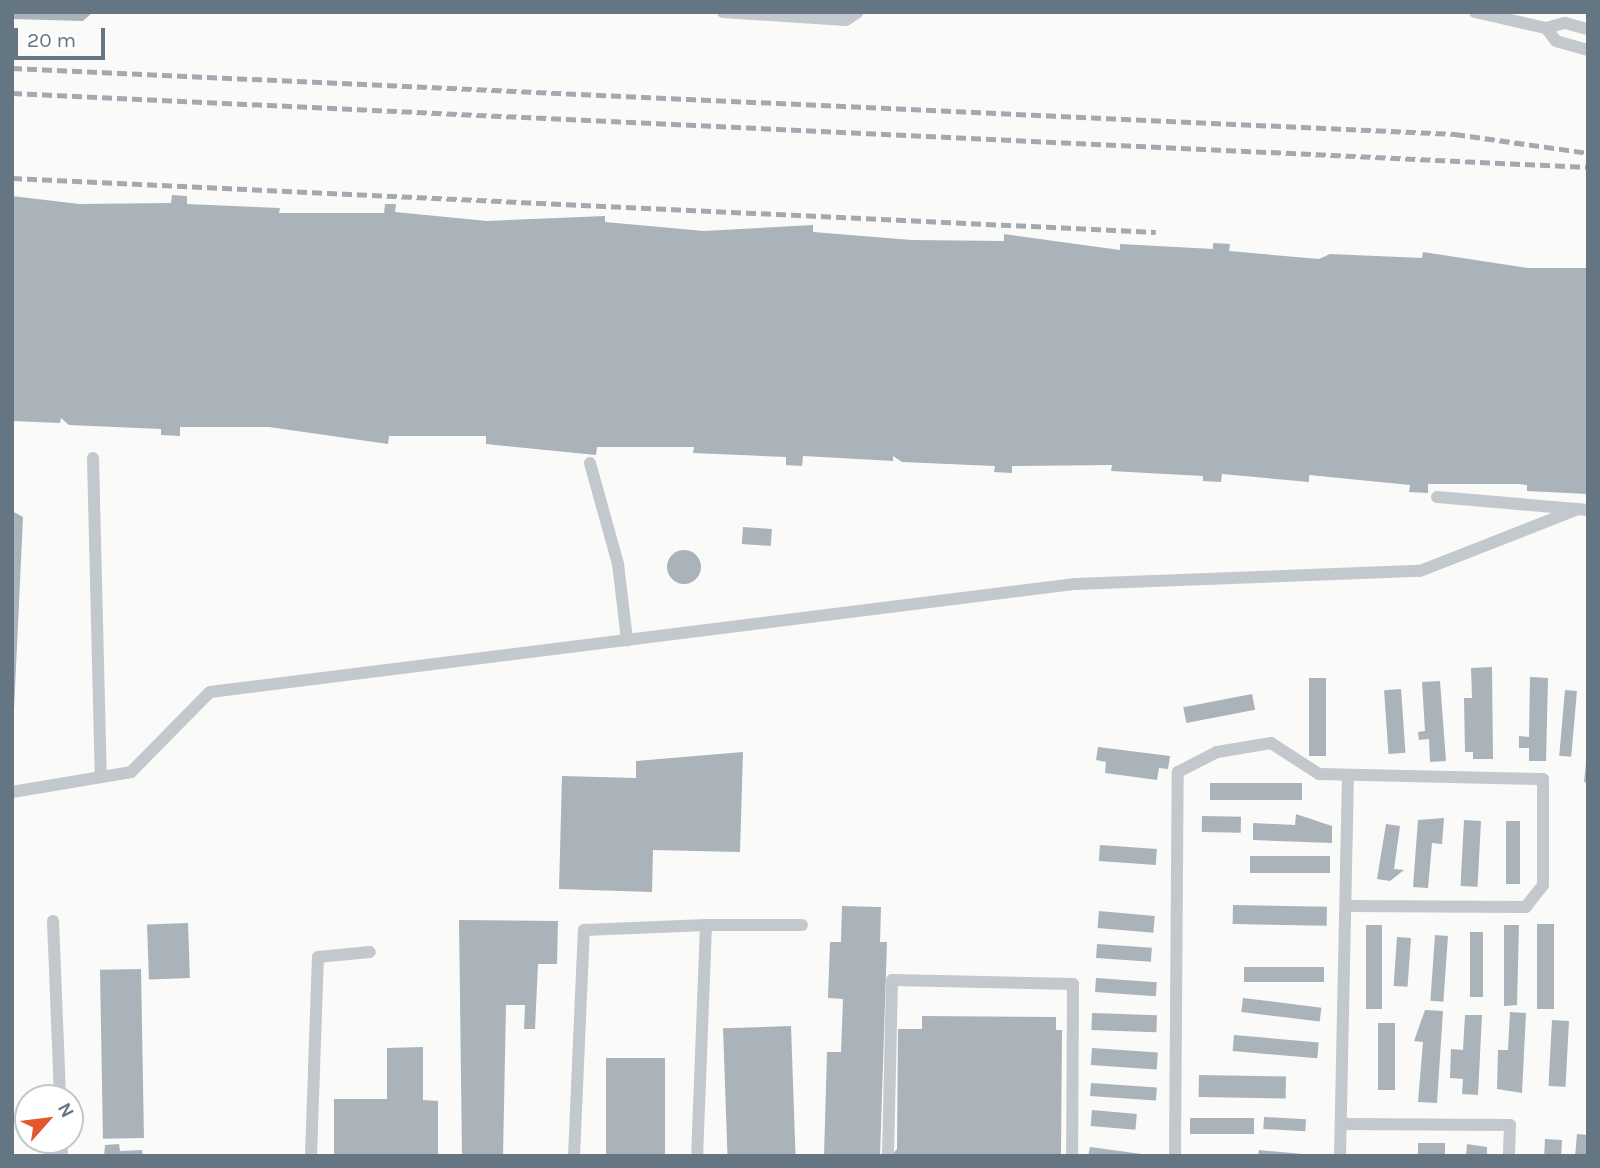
<!DOCTYPE html>
<html>
<head>
<meta charset="utf-8">
<style>
  body { margin:0 }
  #map { position:relative; width:1600px; height:1168px; overflow:hidden; background:#fafaf8; font-family:Karla,sans-serif }
  div>[style] { position:absolute }
  .building>* { inset:0; background:#aab3b9; transform-origin:0 0 }
  .round { border-radius:50% }
  .service>* { height:12px; margin:-6px; padding:0 6px; transform-origin:6px; border-radius:6px; background:#c3c8cc }
  .rail>* { height:5px; margin-top:-2.5px; transform-origin:0; background:repeating-linear-gradient(90deg,#a2aab0 0 10px,transparent 0 15px) }
  span { translate:-50% -50%; white-space:nowrap; text-align:center; line-height:1.15; -webkit-text-stroke:7px #fff; paint-order:stroke }
  .frame { position:absolute; inset:0; border:14px solid #657683; pointer-events:none }
  .north { position:absolute; left:14px; top:1084px; width:70px; height:70px; box-sizing:border-box; background:#fff; border:2px solid #c1c8cd; border-radius:50%; rotate:62deg; font-size:19px; font-weight:700; line-height:28px; text-align:center; color:#657683 }
  .north::after { content:''; display:block; margin:auto; width:24px; height:32px; background:#e4572e; clip-path:polygon(50% 0,100% 100%,50% 72%,0 100%) }
  .scale { position:absolute; left:14px; top:28px; width:91px; height:32px; box-sizing:border-box; border:4px solid #657683; border-top:0; padding-left:9px; font-size:21px; line-height:24px; white-space:nowrap; color:#657683; -webkit-text-stroke:5px #fff; paint-order:stroke }
</style>
</head>
<body>
<div id="map">
  <div class="building">
    <div style="clip-path:polygon(12px 12px,93px 12px,83px 21px,12px 19px)"></div>
    <div style="clip-path:polygon(172px 195px,187px 196px,187px 204px,280px 208px,279px 213px,384px 213px,385px 204px,396px 204px,395px 212px,487px 221px,605px 216px,605px 222px,704px 231px,813px 225px,813px 232px,912px 240px,1004px 241px,1004px 234px,1120px 250px,1120px 244px,1213px 249px,1213px 243px,1230px 244px,1229px 251px,1319px 259px,1330px 254px,1422px 258px,1423px 252px,1528px 268px,1588px 268px,1588px 494px,1527px 491px,1527px 485px,1519px 484px,1428px 484px,1428px 493px,1409px 492px,1410px 485px,1309px 475px,1309px 482px,1222px 474px,1221px 482px,1203px 481px,1203px 476px,1111px 471px,1112px 465px,1012px 466px,1012px 473px,994px 472px,995px 466px,902px 462px,893px 456px,893px 461px,803px 456px,802px 466px,786px 465px,786px 457px,693px 453px,694px 447px,597px 447px,596px 455px,486px 444px,486px 436px,389px 436px,388px 444px,269px 427px,180px 427px,180px 436px,161px 435px,161px 429px,69px 425px,61px 418px,60px 423px,12px 421px,12px 196px,79px 204px,171px 203px)"></div>
    <div style="clip-path:polygon(12px 511px,23px 517px,14px 710px,12px 710px)"></div>
    <div style="left:743px;top:527px;width:29px;height:17px;rotate:4deg"></div>
    <div class="round" style="left:667px;top:550px;width:34px;height:34px"></div>
    <div style="clip-path:polygon(1492px 667px,1493px 759px,1473px 759px,1473px 752px,1465px 752px,1464px 698px,1472px 698px,1471px 668px)"></div>
    <div style="clip-path:polygon(1530px 677px,1548px 678px,1546px 761px,1529px 761px,1529px 748px,1519px 748px,1519px 736px,1529px 737px)"></div>
    <div style="left:1309px;top:678px;width:17px;height:78px"></div>
    <div style="clip-path:polygon(1440px 681px,1446px 761px,1430px 762px,1429px 739px,1419px 740px,1418px 732px,1425px 731px,1422px 682px)"></div>
    <div style="left:1401px;top:689px;width:64px;height:17px;rotate:86deg"></div>
    <div style="left:1565px;top:690px;width:12px;height:66px;rotate:5deg"></div>
    <div style="left:1252px;top:694px;width:16px;height:70px;rotate:79deg"></div>
    <div style="clip-path:polygon(1098px 747px,1170px 756px,1168px 769px,1159px 768px,1157px 780px,1105px 773px,1106px 762px,1096px 760px)"></div>
    <div style="clip-path:polygon(743px 752px,740px 852px,653px 850px,652px 892px,559px 889px,562px 776px,636px 778px,636px 761px)"></div>
    <div style="clip-path:polygon(1586px 763px,1588px 763px,1588px 783px,1584px 782px)"></div>
    <div style="left:1302px;top:783px;width:17px;height:92px;rotate:90deg"></div>
    <div style="clip-path:polygon(1296px 814px,1332px 826px,1332px 843px,1253px 840px,1253px 823px,1295px 825px)"></div>
    <div style="left:1202px;top:816px;width:39px;height:16px;rotate:1deg"></div>
    <div style="clip-path:polygon(1444px 818px,1442px 844px,1432px 843px,1428px 888px,1413px 887px,1418px 820px)"></div>
    <div style="left:1464px;top:820px;width:17px;height:66px;rotate:3deg"></div>
    <div style="left:1506px;top:821px;width:14px;height:63px"></div>
    <div style="clip-path:polygon(1386px 824px,1400px 826px,1394px 869px,1404px 870px,1390px 881px,1377px 879px)"></div>
    <div style="left:1100px;top:845px;width:57px;height:16px;rotate:4deg"></div>
    <div style="left:1330px;top:856px;width:17px;height:80px;rotate:90deg"></div>
    <div style="left:1233px;top:905px;width:94px;height:19px;rotate:1deg"></div>
    <div style="clip-path:polygon(842px 906px,881px 907px,880px 942px,887px 942px,880px 1156px,824px 1156px,827px 1052px,841px 1052px,843px 999px,828px 998px,830px 942px,841px 942px)"></div>
    <div style="left:1099px;top:911px;width:56px;height:17px;rotate:5deg"></div>
    <div style="clip-path:polygon(459px 920px,558px 921px,557px 964px,538px 964px,535px 1029px,524px 1029px,525px 1005px,506px 1005px,503px 1156px,462px 1156px)"></div>
    <div style="left:188px;top:923px;width:55px;height:41px;rotate:88deg"></div>
    <div style="left:1537px;top:924px;width:17px;height:85px"></div>
    <div style="left:1366px;top:925px;width:16px;height:84px"></div>
    <div style="clip-path:polygon(1504px 925px,1519px 925px,1517px 1005px,1504px 1006px)"></div>
    <div style="left:1470px;top:932px;width:13px;height:65px"></div>
    <div style="left:1435px;top:935px;width:13px;height:66px;rotate:4deg"></div>
    <div style="left:1397px;top:937px;width:14px;height:49px;rotate:4deg"></div>
    <div style="left:1097px;top:944px;width:55px;height:14px;rotate:4deg"></div>
    <div style="left:1324px;top:967px;width:15px;height:80px;rotate:90deg"></div>
    <div style="left:141px;top:969px;width:169px;height:41px;rotate:89deg"></div>
    <div style="left:1096px;top:978px;width:61px;height:14px;rotate:4deg"></div>
    <div style="left:1243px;top:998px;width:79px;height:14px;rotate:7deg"></div>
    <div style="clip-path:polygon(1425px 1010px,1443px 1011px,1437px 1103px,1418px 1102px,1423px 1042px,1414px 1041px)"></div>
    <div style="clip-path:polygon(1510px 1012px,1526px 1013px,1522px 1093px,1497px 1089px,1498px 1050px,1508px 1050px)"></div>
    <div style="left:1092px;top:1013px;width:65px;height:17px;rotate:2deg"></div>
    <div style="clip-path:polygon(1465px 1015px,1482px 1015px,1478px 1095px,1462px 1094px,1463px 1079px,1450px 1078px,1451px 1049px,1463px 1050px)"></div>
    <div style="clip-path:polygon(922px 1016px,1056px 1017px,1056px 1030px,1062px 1030px,1061px 1156px,891px 1156px,897px 1149px,898px 1029px,922px 1029px)"></div>
    <div style="left:1552px;top:1020px;width:17px;height:66px;rotate:3deg"></div>
    <div style="left:1378px;top:1023px;width:17px;height:67px"></div>
    <div style="left:791px;top:1026px;width:130px;height:68px;rotate:88deg"></div>
    <div style="left:1234px;top:1035px;width:85px;height:16px;rotate:5deg"></div>
    <div style="clip-path:polygon(423px 1047px,423px 1100px,438px 1101px,438px 1156px,334px 1156px,334px 1099px,387px 1099px,387px 1048px)"></div>
    <div style="left:1092px;top:1048px;width:66px;height:17px;rotate:4deg"></div>
    <div style="left:606px;top:1058px;width:59px;height:98px"></div>
    <div style="left:1199px;top:1075px;width:87px;height:22px;rotate:1deg"></div>
    <div style="left:1091px;top:1083px;width:66px;height:13px;rotate:4deg"></div>
    <div style="left:1092px;top:1110px;width:45px;height:16px;rotate:5deg"></div>
    <div style="left:1264px;top:1117px;width:42px;height:12px;rotate:3deg"></div>
    <div style="left:1254px;top:1118px;width:16px;height:64px;rotate:90deg"></div>
    <div style="left:1577px;top:1134px;width:11px;height:22px;rotate:5deg"></div>
    <div style="left:1545px;top:1139px;width:17px;height:17px;rotate:3deg"></div>
    <div style="left:1418px;top:1143px;width:27px;height:13px"></div>
    <div style="clip-path:polygon(119px 1144px,120px 1151px,142px 1150px,143px 1156px,104px 1156px,105px 1145px)"></div>
    <div style="clip-path:polygon(1467px 1144px,1487px 1147px,1487px 1156px,1466px 1156px)"></div>
    <div style="clip-path:polygon(1090px 1147px,1142px 1154px,1142px 1156px,1088px 1156px)"></div>
    <div style="clip-path:polygon(1259px 1150px,1303px 1154px,1303px 1156px,1258px 1156px)"></div>
  </div>
  <div class="service">
    <div style="left:723px;top:12px;width:123px;rotate:3.7deg"></div>
    <div style="left:846px;top:20px;width:14px;rotate:-34deg"></div>
    <div style="left:1475px;top:12px;width:73px;rotate:12.7deg"></div>
    <div style="left:1546px;top:28px;width:20px;rotate:-15deg"></div>
    <div style="left:1565px;top:23px;width:24px;rotate:15deg"></div>
    <div style="left:1546px;top:28px;width:16px;rotate:52deg"></div>
    <div style="left:1556px;top:41px;width:33px;rotate:16deg"></div>
    <div style="left:93px;top:458px;width:319px;rotate:88.6deg"></div>
    <div style="left:590px;top:463px;width:105px;rotate:74.5deg"></div>
    <div style="left:618px;top:564px;width:77px;rotate:83.2deg"></div>
    <div style="left:1437px;top:497px;width:152px;rotate:4.9deg"></div>
    <div style="left:12px;top:792px;width:121px;rotate:-9.5deg"></div>
    <div style="left:131px;top:772px;width:112px;rotate:-45.4deg"></div>
    <div style="left:210px;top:692px;width:872px;rotate:-7.12deg"></div>
    <div style="left:1075px;top:584px;width:345px;rotate:-2.2deg"></div>
    <div style="left:1420px;top:571px;width:170px;rotate:-21.4deg"></div>
    <div style="left:53px;top:921px;width:177px;rotate:87.7deg"></div>
    <div style="left:706px;top:925px;width:96px"></div>
    <div style="left:1341px;top:1124px;width:169px;rotate:0.3deg"></div>
    <div style="left:1510px;top:1125px;width:31px;rotate:92deg"></div>
    <div style="left:61px;top:1140px;width:16px;rotate:86deg"></div>
    <div style="left:311px;top:1156px;width:199px;rotate:-88deg"></div>
    <div style="left:318px;top:957px;width:52px;rotate:-5.5deg"></div>
    <div style="left:574px;top:1156px;width:226px;rotate:-87.5deg"></div>
    <div style="left:584px;top:930px;width:122px;rotate:-2.3deg"></div>
    <div style="left:706px;top:925px;width:231px;rotate:92.2deg"></div>
    <div style="left:888px;top:1156px;width:176px;rotate:-88.7deg"></div>
    <div style="left:892px;top:980px;width:181px;rotate:1.3deg"></div>
    <div style="left:1073px;top:984px;width:172px;rotate:90.3deg"></div>
    <div style="left:1175px;top:1156px;width:384px;rotate:-89.6deg"></div>
    <div style="left:1178px;top:772px;width:44px;rotate:-27.1deg"></div>
    <div style="left:1217px;top:752px;width:55px;rotate:-9.5deg"></div>
    <div style="left:1271px;top:743px;width:57px;rotate:32.9deg"></div>
    <div style="left:1319px;top:774px;width:224px;rotate:1.3deg"></div>
    <div style="left:1543px;top:779px;width:106px;rotate:90deg"></div>
    <div style="left:1543px;top:885px;width:28px;rotate:128deg"></div>
    <div style="left:1526px;top:907px;width:180px;rotate:-179.7deg"></div>
    <div style="left:1340px;top:1156px;width:379px;rotate:-88.8deg"></div>
  </div>
  <div class="rail">
    <div style="left:12px;top:68px;width:1445px;rotate:2.62deg"></div>
    <div style="left:1455px;top:134px;width:134px;rotate:8.1deg"></div>
    <div style="left:12px;top:93px;width:1578px;rotate:2.69deg"></div>
    <div style="left:12px;top:178px;width:1145px;rotate:2.7deg"></div>
  </div>
  <div class="frame"></div>
  <div class="north">N</div>
  <div class="scale">20 m</div>
</div>
</body>
</html>
